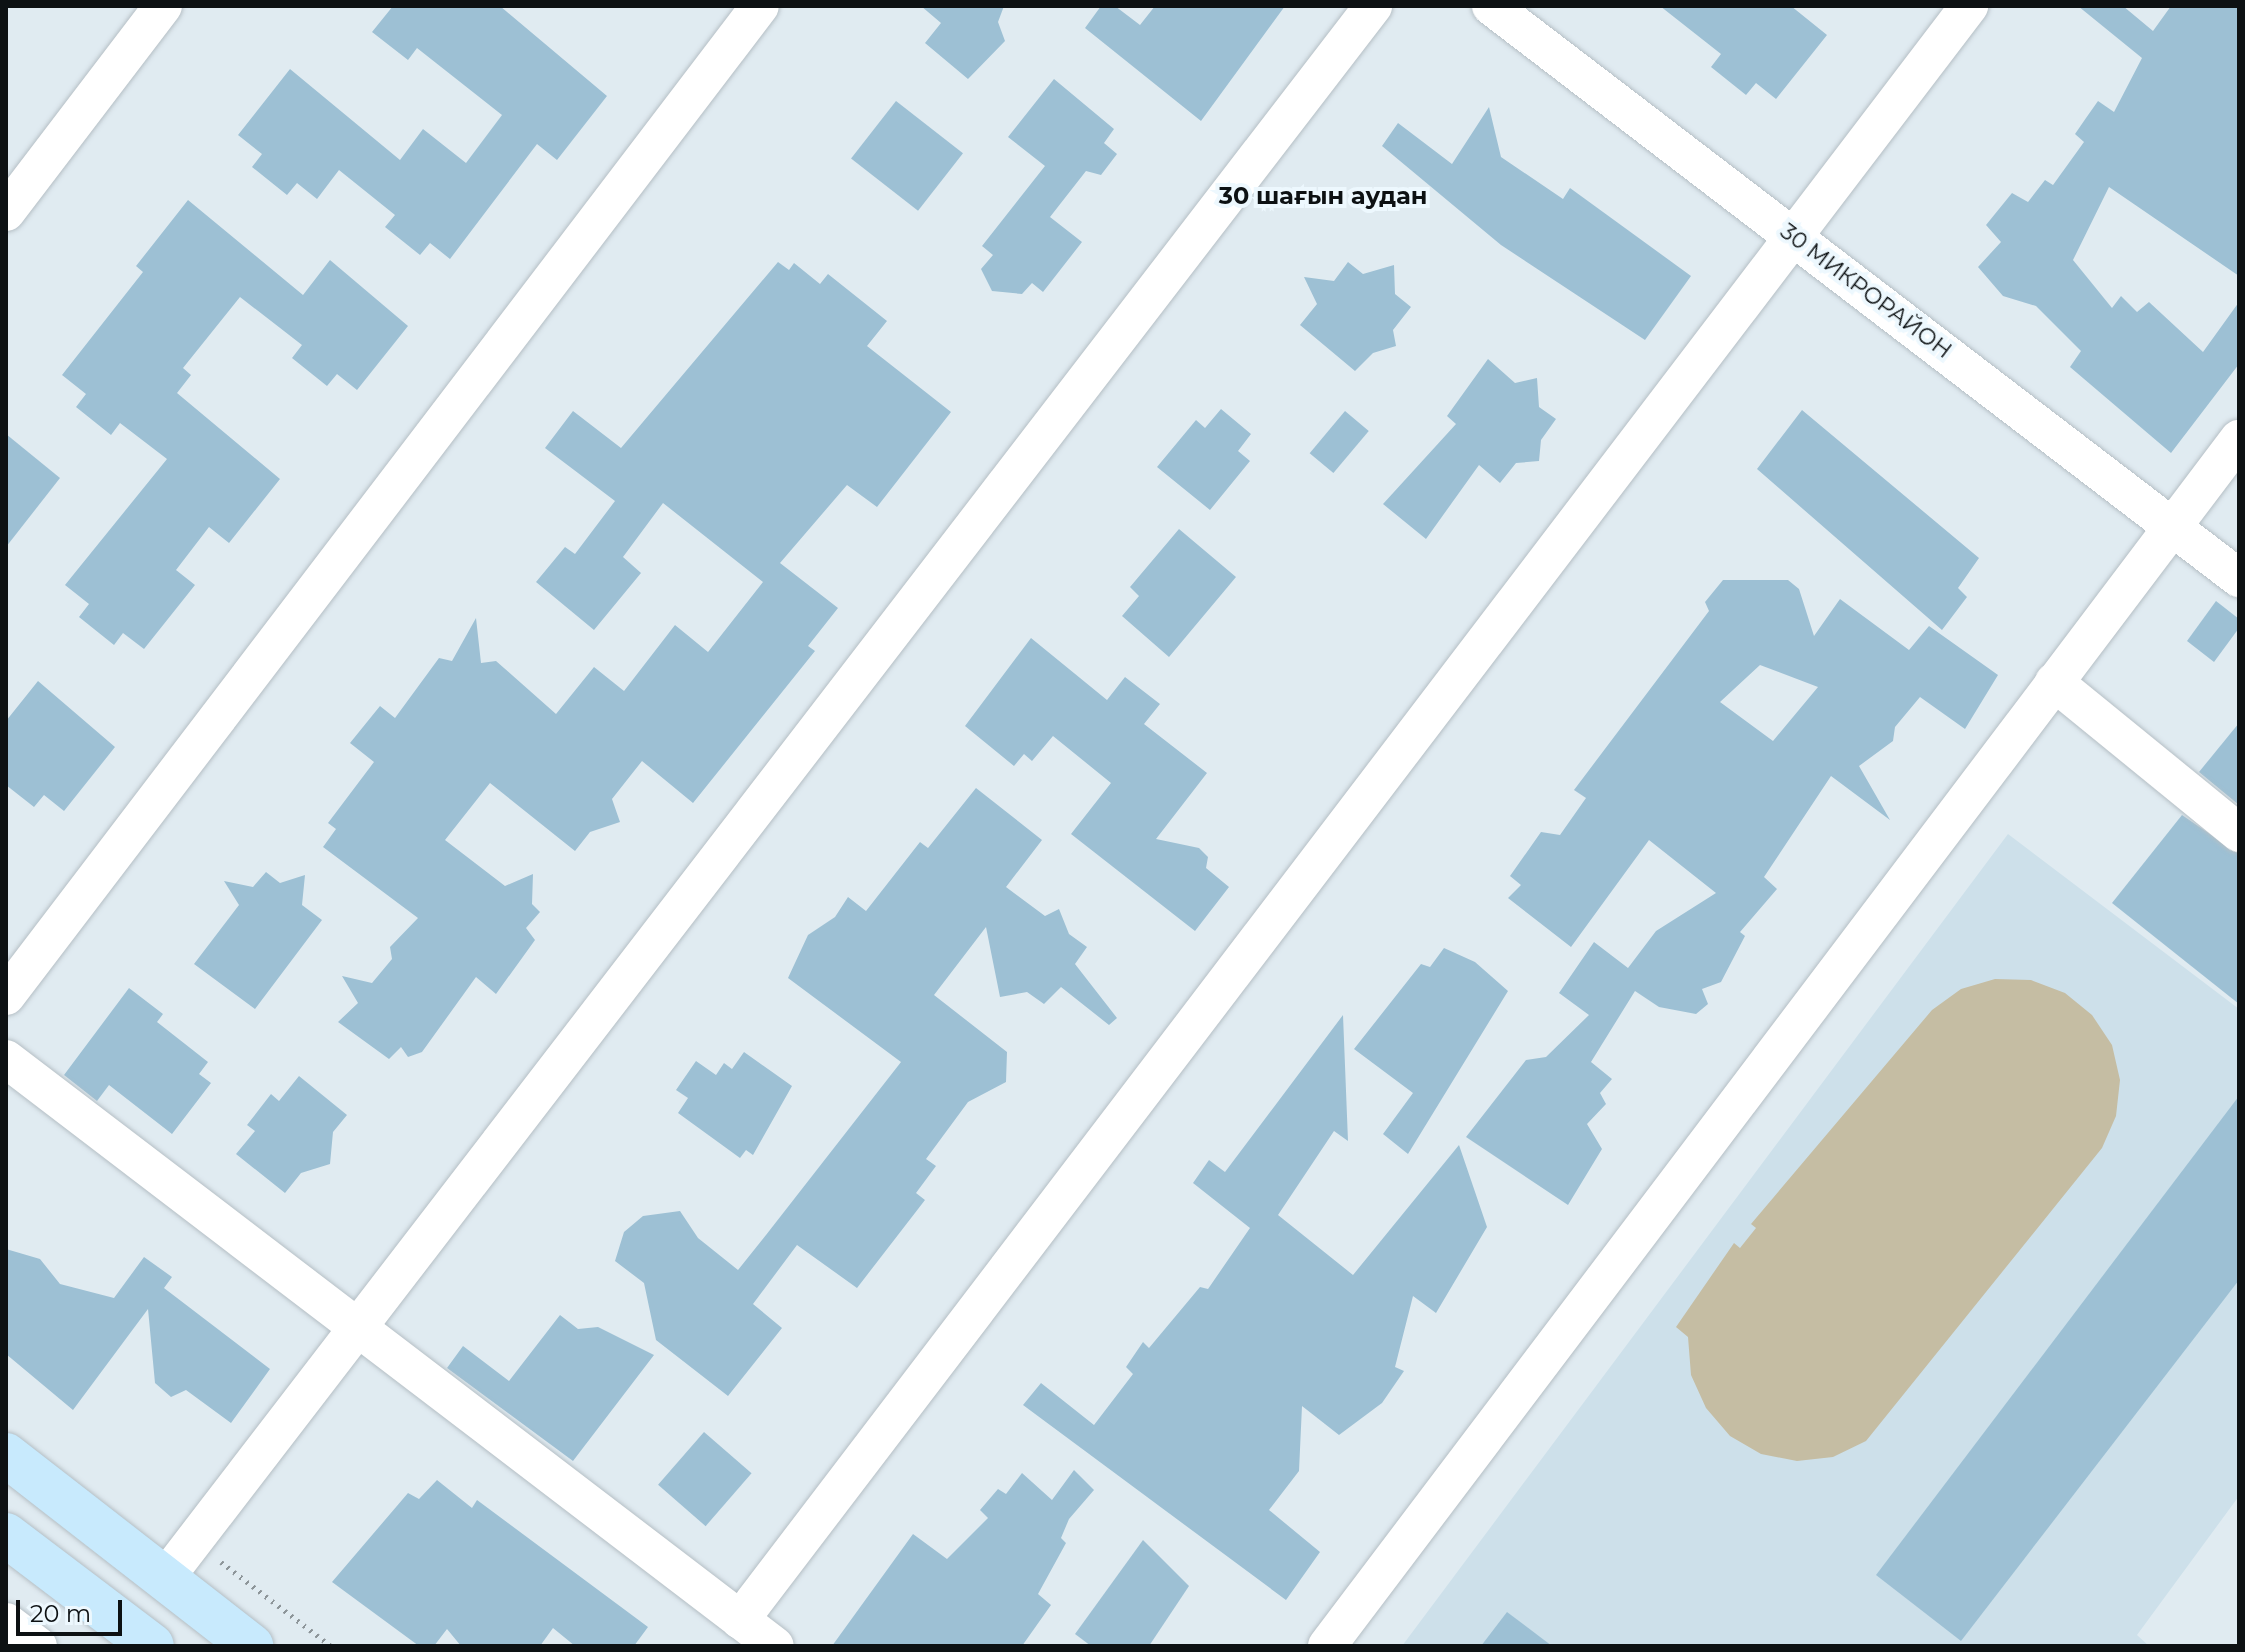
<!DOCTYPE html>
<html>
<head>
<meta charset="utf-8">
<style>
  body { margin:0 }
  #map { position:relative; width:2245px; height:1652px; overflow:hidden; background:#e0ebf1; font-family:Montserrat,sans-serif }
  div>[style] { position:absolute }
  .built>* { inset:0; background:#cde0ea }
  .green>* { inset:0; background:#c5bda3 }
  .building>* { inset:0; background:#9dc0d4; transform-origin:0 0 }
  .path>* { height:5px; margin-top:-2.5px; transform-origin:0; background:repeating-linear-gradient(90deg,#8d9599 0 2px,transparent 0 8px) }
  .roads { filter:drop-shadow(0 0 2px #b5bfc5) drop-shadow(0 0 2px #b5bfc5) }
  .minor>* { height:38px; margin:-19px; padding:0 19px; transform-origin:19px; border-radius:19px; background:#fff }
  .major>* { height:44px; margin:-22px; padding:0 22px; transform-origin:22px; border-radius:22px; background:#c8eafd }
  span { translate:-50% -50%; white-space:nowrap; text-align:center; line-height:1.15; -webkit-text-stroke:8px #edf8fe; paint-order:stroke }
  .street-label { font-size:22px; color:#0d1113 }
  .neighbourhood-label { font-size:24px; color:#0d1113; font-weight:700 }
  .frame { position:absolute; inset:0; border:8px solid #0d1113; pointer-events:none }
  .scale { position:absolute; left:16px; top:1600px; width:106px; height:36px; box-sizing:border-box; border:4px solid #0d1113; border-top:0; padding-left:10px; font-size:24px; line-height:28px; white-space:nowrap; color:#0d1113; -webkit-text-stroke:6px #edf8fe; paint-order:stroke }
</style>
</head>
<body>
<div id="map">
  <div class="built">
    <div style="clip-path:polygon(2008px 834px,2239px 1009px,2239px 1496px,2137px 1635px,2149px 1646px,1402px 1646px)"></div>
  </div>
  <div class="green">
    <div style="clip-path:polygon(1995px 979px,2031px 980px,2065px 993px,2092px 1015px,2112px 1045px,2120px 1080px,2116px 1116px,2102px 1148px,1866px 1441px,1833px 1457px,1797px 1461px,1761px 1454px,1730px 1436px,1706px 1408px,1691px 1375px,1688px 1337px,1676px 1327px,1734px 1243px,1740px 1248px,1756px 1228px,1751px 1224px,1932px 1010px,1961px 989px)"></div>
  </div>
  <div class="building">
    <div style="clip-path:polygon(393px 6px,500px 6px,607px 96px,557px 160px,537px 144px,450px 259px,430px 243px,420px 255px,385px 227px,395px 215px,339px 170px,317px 199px,297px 183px,287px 195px,252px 167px,262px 154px,238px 135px,290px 69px,400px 160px,423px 129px,466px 163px,502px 115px,417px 48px,408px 60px,372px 32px)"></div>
    <div style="clip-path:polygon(921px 6px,1004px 6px,998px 22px,1005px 41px,968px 79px,925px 43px,941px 23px)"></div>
    <div style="clip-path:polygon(1101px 6px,1115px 6px,1140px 25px,1155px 6px,1285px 6px,1201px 121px,1085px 28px)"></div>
    <div style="clip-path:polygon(1660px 6px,1791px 6px,1827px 35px,1776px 99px,1756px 83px,1746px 95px,1711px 67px,1721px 54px)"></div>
    <div style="clip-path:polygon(2078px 6px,2123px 6px,2153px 31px,2171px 6px,2239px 6px,2239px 276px,2109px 187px,2073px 260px,2112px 308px,2121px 296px,2137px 312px,2149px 302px,2203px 352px,2239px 302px,2239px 364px,2171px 453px,2070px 367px,2081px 351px,2036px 306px,2003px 296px,1978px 267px,2001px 242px,1986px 225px,2012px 193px,2028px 202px,2045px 180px,2053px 185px,2084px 142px,2075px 134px,2086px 118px,2098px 101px,2114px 112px,2142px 58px)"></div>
    <div style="clip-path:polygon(1054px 79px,1114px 129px,1104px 143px,1117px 154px,1101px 175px,1086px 171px,1050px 217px,1082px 242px,1043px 292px,1032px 283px,1022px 294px,992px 291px,981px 269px,993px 255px,982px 246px,1045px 166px,1008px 137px)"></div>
    <div style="left:896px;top:101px;width:85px;height:73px;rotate:38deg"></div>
    <div style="clip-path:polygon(1489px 107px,1501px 157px,1563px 199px,1570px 188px,1691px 276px,1645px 340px,1501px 245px,1382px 146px,1398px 123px,1452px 164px)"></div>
    <div style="clip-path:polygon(188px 200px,303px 295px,330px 260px,408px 326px,357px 390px,337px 374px,327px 386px,292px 358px,302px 345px,240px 297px,183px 368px,191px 375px,177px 393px,280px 479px,229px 543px,209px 527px,176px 570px,195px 585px,144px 649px,123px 633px,114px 645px,79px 617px,89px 604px,65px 585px,167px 459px,120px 423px,111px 435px,76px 407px,86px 394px,62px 375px,143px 272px,136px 266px)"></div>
    <div style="clip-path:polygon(778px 262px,789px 270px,794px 263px,820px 284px,828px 274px,887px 321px,867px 346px,951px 412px,877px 507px,847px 485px,780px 563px,838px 608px,808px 646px,815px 651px,693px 803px,642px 761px,612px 799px,620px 822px,590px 832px,575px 851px,490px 783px,445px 840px,505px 886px,533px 874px,532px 904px,540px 912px,526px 928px,535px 940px,496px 994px,476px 977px,422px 1052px,408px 1057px,401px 1047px,389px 1059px,338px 1022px,358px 1003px,342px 976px,372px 983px,392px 959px,390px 947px,418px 918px,323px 847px,336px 829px,328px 823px,374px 762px,350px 743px,380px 706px,395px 718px,439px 658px,452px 661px,476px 618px,481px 663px,496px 661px,556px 714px,594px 667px,624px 691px,675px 625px,708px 652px,763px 582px,663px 503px,623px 557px,641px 573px,594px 630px,536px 582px,565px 547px,575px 554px,615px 501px,545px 448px,573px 411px,621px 448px)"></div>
    <div style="clip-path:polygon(1348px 262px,1363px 274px,1394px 265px,1395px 294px,1411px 307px,1393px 330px,1396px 346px,1373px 353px,1355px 371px,1300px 325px,1317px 304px,1304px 277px,1334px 281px)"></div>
    <div style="clip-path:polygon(1488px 359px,1515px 383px,1537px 378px,1539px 407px,1556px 419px,1541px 440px,1539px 461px,1516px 463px,1500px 483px,1479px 465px,1426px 539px,1383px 504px,1456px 424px,1447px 416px)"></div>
    <div style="clip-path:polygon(1221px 409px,1251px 434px,1238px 451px,1250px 461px,1210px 510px,1157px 467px,1196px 420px,1205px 428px)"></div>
    <div style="clip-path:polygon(1802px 410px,1979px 558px,1958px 588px,1967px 597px,1942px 630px,1757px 469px)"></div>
    <div style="left:1345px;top:411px;width:31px;height:55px;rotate:40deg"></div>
    <div style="clip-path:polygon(6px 434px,60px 478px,6px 547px)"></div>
    <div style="clip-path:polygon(1179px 529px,1236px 577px,1169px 657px,1122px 616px,1139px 596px,1130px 587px)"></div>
    <div style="clip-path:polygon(evenodd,1723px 580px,1788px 580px,1799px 589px,1814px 636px,1840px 599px,1909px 650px,1929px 626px,1998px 675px,1965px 729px,1920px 697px,1895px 727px,1893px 741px,1859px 766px,1890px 820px,1831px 776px,1764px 877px,1777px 889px,1740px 932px,1745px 936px,1721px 982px,1702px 989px,1708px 1004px,1696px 1014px,1659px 1007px,1635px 991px,1591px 1062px,1612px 1079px,1600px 1093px,1606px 1104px,1587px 1124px,1602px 1149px,1568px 1205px,1466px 1137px,1526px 1060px,1546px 1057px,1589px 1015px,1559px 993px,1594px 942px,1628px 968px,1656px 931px,1716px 893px,1649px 840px,1571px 947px,1508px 898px,1521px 885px,1510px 876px,1541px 832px,1560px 835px,1586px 798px,1574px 790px,1709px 611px,1705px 602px,1723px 580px,1760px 665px,1818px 687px,1773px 741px,1720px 702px,1760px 665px)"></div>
    <div style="clip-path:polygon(2216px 601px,2239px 619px,2239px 628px,2214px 662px,2187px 641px)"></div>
    <div style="clip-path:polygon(1031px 638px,1107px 700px,1125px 677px,1160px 704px,1144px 724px,1207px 773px,1156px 839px,1199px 848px,1208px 857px,1206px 868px,1229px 887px,1195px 931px,1071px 834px,1111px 783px,1053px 736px,1032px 761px,1024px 754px,1014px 766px,965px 726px)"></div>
    <div style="clip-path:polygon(38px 681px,115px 747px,64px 811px,44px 795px,34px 807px,6px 785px,6px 721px)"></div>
    <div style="clip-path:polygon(2239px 723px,2239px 805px,2199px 772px)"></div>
    <div style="clip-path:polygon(976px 788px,1042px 840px,1006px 887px,1045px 916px,1059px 909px,1069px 934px,1087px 947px,1075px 964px,1117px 1018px,1109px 1025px,1061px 987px,1044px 1004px,1027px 992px,1000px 997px,986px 927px,934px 995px,1007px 1052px,1006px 1082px,968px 1102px,926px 1159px,936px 1166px,916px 1193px,925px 1200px,857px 1288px,797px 1245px,753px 1304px,782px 1328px,728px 1396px,656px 1340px,644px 1283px,615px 1261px,624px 1232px,643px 1216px,680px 1211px,698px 1238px,738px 1270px,766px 1235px,901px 1062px,788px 978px,808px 935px,835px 917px,848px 897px,866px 911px,920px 842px,928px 848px)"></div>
    <div style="clip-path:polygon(2182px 815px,2239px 854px,2239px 1004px,2112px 903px)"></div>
    <div style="clip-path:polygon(266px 872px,280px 883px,305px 875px,302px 905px,322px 920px,255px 1009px,194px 964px,239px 905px,224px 881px,253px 887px)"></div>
    <div style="clip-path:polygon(1444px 948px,1475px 962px,1508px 991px,1408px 1154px,1383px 1134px,1413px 1093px,1354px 1049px,1421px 964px,1430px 967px)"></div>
    <div style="clip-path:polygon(129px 988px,163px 1014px,157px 1022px,208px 1062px,199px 1074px,211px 1083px,172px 1134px,109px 1085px,97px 1101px,64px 1075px)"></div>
    <div style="clip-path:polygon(1343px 1015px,1348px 1141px,1334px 1131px,1278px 1215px,1353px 1275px,1459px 1145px,1487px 1227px,1436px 1313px,1413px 1296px,1395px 1367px,1404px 1371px,1382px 1403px,1339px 1435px,1302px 1406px,1299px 1471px,1269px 1510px,1320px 1552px,1286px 1600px,1023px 1405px,1041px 1383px,1094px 1425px,1133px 1374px,1126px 1367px,1143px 1342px,1149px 1348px,1200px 1287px,1208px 1289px,1250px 1228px,1193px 1183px,1209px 1160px,1225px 1172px)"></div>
    <div style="clip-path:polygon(744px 1052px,792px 1086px,753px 1155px,746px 1150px,740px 1158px,678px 1113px,688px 1098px,676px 1090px,696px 1061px,716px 1075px,724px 1063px,732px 1069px)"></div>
    <div style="clip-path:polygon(299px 1076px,347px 1115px,333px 1132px,330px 1164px,301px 1173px,285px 1193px,236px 1154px,255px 1131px,247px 1125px,271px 1094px,279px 1101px)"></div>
    <div style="clip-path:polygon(2239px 1096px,2239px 1280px,1961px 1641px,1876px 1575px)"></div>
    <div style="clip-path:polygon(6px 1249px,40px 1259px,60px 1284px,114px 1298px,144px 1257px,172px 1277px,164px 1288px,270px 1369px,231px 1423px,186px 1390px,171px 1397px,155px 1383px,148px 1309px,73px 1410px,6px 1354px)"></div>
    <div style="clip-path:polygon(560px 1315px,578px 1329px,598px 1327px,654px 1355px,573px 1461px,447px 1368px,463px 1346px,509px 1381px)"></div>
    <div style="left:704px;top:1432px;width:63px;height:70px;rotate:41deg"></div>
    <div style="clip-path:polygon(1074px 1470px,1094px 1490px,1069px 1519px,1061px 1538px,1066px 1543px,1038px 1594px,1051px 1605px,1022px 1646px,832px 1646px,913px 1534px,947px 1559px,988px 1518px,980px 1510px,998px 1489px,1006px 1494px,1022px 1473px,1052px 1500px)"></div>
    <div style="clip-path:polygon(437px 1480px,472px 1508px,477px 1500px,648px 1627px,634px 1646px,575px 1646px,553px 1628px,540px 1646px,461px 1646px,447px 1629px,434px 1646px,419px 1646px,332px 1582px,408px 1493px,419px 1499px)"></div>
    <div style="clip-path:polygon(1143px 1540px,1189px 1586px,1149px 1646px,1091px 1646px,1075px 1634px)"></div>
    <div style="clip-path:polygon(1507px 1612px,1552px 1646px,1481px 1646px)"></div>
  </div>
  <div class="path">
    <div style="left:221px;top:1562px;width:138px;rotate:37.4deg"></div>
  </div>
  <div class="roads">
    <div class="minor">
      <div style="left:1491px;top:6px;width:942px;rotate:37.41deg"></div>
      <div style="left:6px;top:212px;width:259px;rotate:-52.7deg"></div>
      <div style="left:2054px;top:682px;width:239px;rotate:39.2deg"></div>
      <div style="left:6px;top:996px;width:1244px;rotate:-52.71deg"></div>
      <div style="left:6px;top:1059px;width:967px;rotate:37.36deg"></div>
      <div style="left:166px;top:1577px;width:1981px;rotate:-52.46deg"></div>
      <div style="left:740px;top:1620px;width:2029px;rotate:-52.71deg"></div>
      <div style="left:6px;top:1622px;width:40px;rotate:37deg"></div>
      <div style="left:1327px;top:1646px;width:1513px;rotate:-52.93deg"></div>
    </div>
    <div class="major">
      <div style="left:6px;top:1455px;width:311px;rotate:37.9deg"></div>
      <div style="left:6px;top:1535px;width:183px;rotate:37.2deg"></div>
    </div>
  </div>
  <div class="street-label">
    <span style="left:1866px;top:291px;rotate:37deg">30 МИКРОРАЙОН</span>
  </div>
  <div class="neighbourhood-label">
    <span style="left:1323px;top:196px">30 шағын аудан</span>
  </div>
  <div class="frame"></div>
  <div class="scale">20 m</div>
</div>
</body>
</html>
